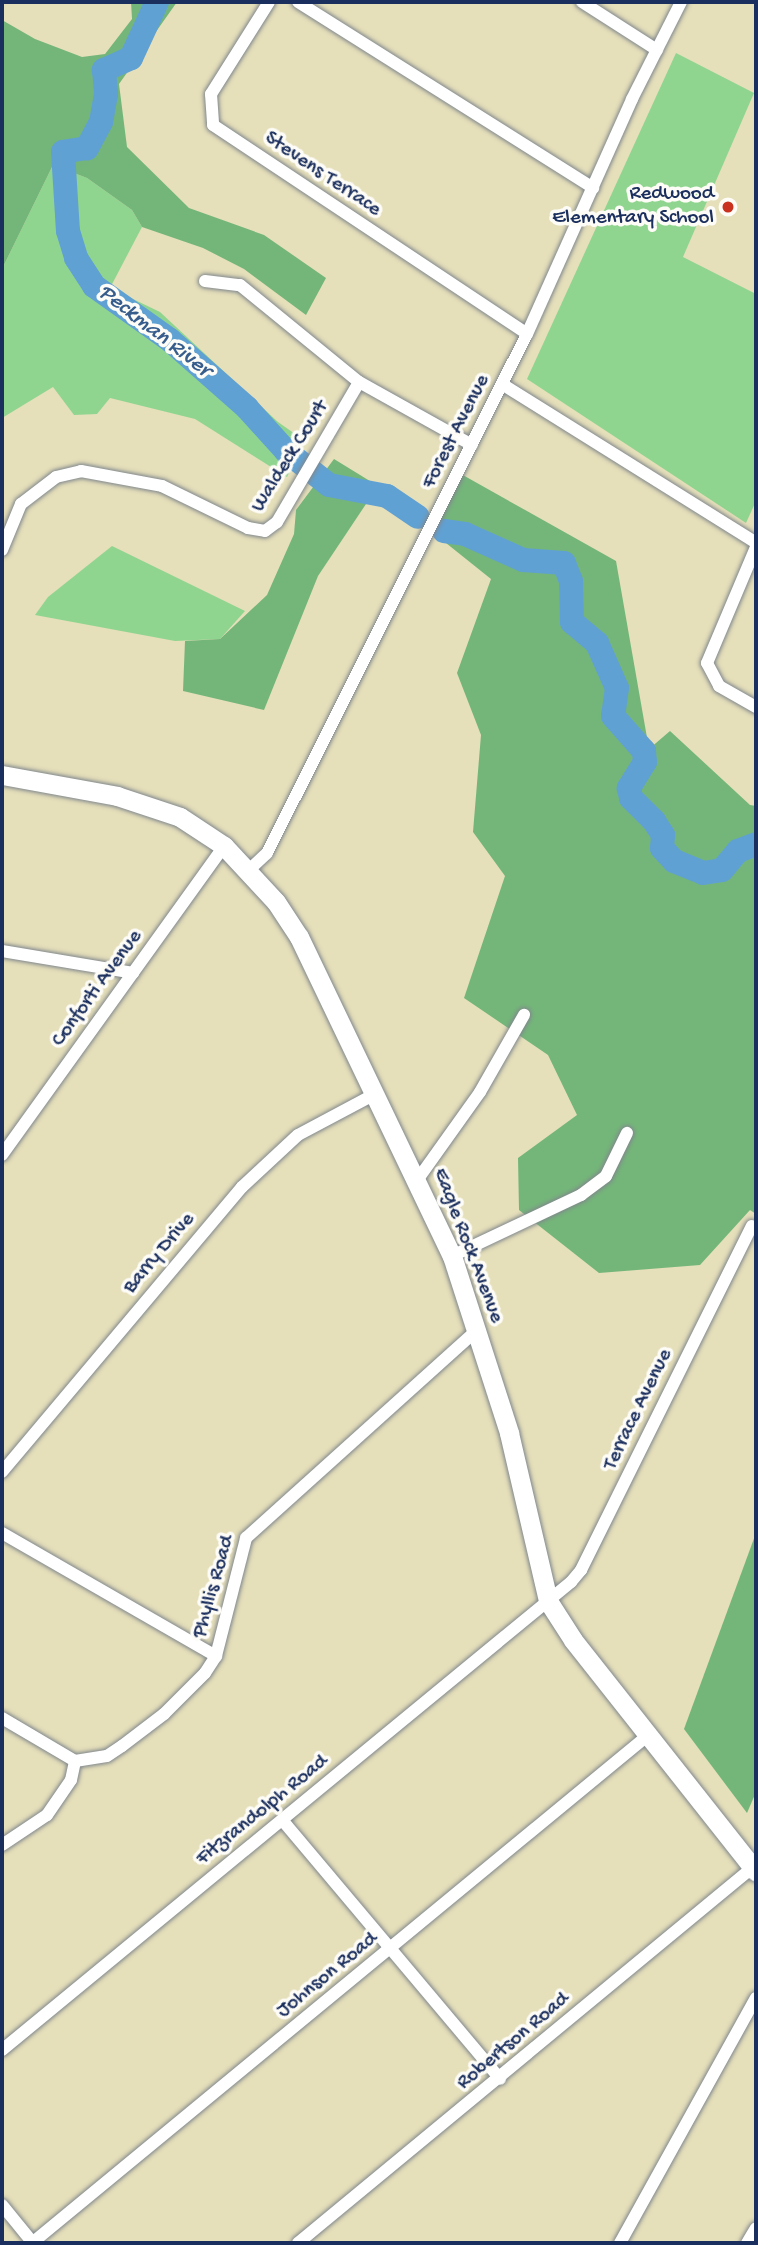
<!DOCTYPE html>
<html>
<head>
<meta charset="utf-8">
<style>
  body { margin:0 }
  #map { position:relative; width:758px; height:2245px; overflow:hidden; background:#e5dfba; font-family:"Gochi Hand",sans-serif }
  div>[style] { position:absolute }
  .green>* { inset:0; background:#90d58f }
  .forest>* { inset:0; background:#74b67a }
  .river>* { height:24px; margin:-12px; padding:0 12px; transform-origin:12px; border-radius:12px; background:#60a1d3 }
  .roads { filter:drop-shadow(0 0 2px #80878c) drop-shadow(0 0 2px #80878c) }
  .minor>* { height:12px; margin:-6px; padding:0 6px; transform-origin:6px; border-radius:6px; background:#fff }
  .primary>* { height:19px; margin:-9.5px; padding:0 9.5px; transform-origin:9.5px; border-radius:9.5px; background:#fff }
  .dots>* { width:19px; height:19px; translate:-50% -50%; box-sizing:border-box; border:4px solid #fdfcf7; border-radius:50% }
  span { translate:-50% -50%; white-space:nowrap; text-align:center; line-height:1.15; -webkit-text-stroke:7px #fdfcf7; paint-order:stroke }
  .street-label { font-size:21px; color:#1b2f5e }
  .poi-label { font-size:21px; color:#1b2f5e }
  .right { translate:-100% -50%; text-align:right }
  .water-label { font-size:23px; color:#375d8d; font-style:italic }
  .frame { position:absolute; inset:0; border:4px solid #1b2f5e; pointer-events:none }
</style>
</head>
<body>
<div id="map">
  <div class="green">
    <div style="clip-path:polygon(676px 53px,754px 93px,683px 257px,756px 294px,756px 501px,746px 523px,527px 379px)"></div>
    <div style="clip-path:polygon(53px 165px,87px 178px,132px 210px,142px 227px,110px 288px,160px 312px,278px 422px,305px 441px,287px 477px,195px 419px,110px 398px,97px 414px,74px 415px,53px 387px,2px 418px,2px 269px)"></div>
    <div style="clip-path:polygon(112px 546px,245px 611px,220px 639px,175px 641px,35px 615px,48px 597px)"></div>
  </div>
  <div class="forest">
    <div style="clip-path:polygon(131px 2px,177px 2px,119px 84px,127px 147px,189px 208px,264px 235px,326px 278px,306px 315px,244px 269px,203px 248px,142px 227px,132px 210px,87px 178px,53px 165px,2px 269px,2px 20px,35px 39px,82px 57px,105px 54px,132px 19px)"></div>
    <div style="clip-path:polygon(334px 459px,378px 486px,318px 576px,264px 710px,183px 691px,185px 641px,220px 639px,267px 595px,294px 534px,296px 510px)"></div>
    <div style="clip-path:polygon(461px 474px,616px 561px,649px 749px,670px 731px,750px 805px,756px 806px,756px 1214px,750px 1210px,700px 1265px,599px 1273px,519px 1210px,518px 1158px,577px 1115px,548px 1055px,464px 998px,505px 876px,473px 832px,481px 735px,457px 673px,491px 579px,431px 531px)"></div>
    <div style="clip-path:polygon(756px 1533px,756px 1792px,747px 1813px,684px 1729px)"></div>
  </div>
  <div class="river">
    <div style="left:157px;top:2px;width:62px;rotate:114.9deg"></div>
    <div style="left:131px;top:58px;width:30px;rotate:156deg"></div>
    <div style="left:104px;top:70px;width:24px;rotate:85deg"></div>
    <div style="left:106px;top:94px;width:28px;rotate:100deg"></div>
    <div style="left:101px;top:122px;width:30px;rotate:118deg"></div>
    <div style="left:87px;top:148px;width:24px;rotate:171deg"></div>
    <div style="left:63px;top:152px;width:79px;rotate:86.4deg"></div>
    <div style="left:68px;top:231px;width:28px;rotate:73deg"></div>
    <div style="left:76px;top:258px;width:33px;rotate:57deg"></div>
    <div style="left:94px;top:286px;width:93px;rotate:35.4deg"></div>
    <div style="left:170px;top:340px;width:103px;rotate:41.4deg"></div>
    <div style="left:247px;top:408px;width:58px;rotate:47.8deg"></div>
    <div style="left:286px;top:451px;width:55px;rotate:38.3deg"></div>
    <div style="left:329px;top:485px;width:59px;rotate:10.7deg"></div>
    <div style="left:387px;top:496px;width:37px;rotate:34deg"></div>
    <div style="left:444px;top:531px;width:21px;rotate:8deg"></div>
    <div style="left:465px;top:534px;width:64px;rotate:24.1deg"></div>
    <div style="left:523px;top:560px;width:41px;rotate:4.2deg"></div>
    <div style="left:564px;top:563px;width:19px;rotate:69deg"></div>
    <div style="left:571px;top:581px;width:41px;rotate:88.6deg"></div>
    <div style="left:572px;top:622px;width:33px;rotate:40deg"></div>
    <div style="left:597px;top:643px;width:49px;rotate:66deg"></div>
    <div style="left:617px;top:688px;width:28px;rotate:98deg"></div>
    <div style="left:613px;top:716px;width:47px;rotate:48.5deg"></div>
    <div style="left:644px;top:751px;width:11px;rotate:85deg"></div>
    <div style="left:645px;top:762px;width:31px;rotate:122deg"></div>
    <div style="left:629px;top:788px;width:10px;rotate:79deg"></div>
    <div style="left:631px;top:798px;width:33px;rotate:45deg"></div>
    <div style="left:654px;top:821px;width:17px;rotate:57deg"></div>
    <div style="left:663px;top:835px;width:13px;rotate:94deg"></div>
    <div style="left:662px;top:848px;width:18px;rotate:47deg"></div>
    <div style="left:674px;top:861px;width:31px;rotate:22deg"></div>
    <div style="left:703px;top:873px;width:19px;rotate:-9deg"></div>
    <div style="left:722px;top:870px;width:25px;rotate:-50deg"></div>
    <div style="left:738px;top:851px;width:19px;rotate:-21deg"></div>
  </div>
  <div class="roads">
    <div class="minor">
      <div style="left:269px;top:2px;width:109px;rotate:122.2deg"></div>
      <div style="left:211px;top:94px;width:31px;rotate:86deg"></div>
      <div style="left:213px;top:125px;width:377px;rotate:33.6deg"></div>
      <div style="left:298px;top:2px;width:349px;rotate:32.2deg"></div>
      <div style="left:582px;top:2px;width:89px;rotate:32.6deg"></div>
      <div style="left:205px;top:281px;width:35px;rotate:7deg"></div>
      <div style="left:240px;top:285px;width:154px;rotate:39.2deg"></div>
      <div style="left:359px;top:382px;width:129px;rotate:29.1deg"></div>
      <div style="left:502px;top:384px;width:300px;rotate:32deg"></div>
      <div style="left:756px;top:547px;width:126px;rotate:112.9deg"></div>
      <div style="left:707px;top:663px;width:26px;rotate:62deg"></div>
      <div style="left:719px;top:686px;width:43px;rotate:29.6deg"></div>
      <div style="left:2px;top:550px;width:50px;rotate:-67.6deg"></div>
      <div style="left:21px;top:504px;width:44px;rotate:-37.6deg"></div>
      <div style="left:56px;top:477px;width:26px;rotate:-13deg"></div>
      <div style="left:81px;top:471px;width:82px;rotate:10.5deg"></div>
      <div style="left:162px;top:486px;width:96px;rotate:26deg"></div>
      <div style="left:248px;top:528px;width:17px;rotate:10deg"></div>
      <div style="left:265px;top:531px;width:15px;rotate:-37deg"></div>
      <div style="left:277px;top:522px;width:162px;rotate:-59.6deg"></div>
      <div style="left:250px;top:869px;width:23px;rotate:-43deg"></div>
      <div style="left:267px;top:853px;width:580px;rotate:-63.39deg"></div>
      <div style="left:527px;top:334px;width:257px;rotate:-65.9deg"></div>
      <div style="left:632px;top:99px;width:109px;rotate:-63.2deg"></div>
      <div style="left:2px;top:951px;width:133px;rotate:9.5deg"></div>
      <div style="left:2px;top:1155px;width:380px;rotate:-54.3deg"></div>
      <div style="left:418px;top:1179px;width:107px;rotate:-54.5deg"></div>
      <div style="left:480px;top:1092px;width:89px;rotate:-60.3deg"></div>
      <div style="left:452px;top:1256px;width:143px;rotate:-25.3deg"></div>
      <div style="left:581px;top:1195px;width:31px;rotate:-37deg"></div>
      <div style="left:606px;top:1176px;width:48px;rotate:-64deg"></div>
      <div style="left:2px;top:1472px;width:373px;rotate:-49.9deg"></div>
      <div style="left:242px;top:1187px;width:76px;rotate:-42.9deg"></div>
      <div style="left:298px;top:1135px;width:87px;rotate:-28deg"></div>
      <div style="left:2px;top:1533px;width:247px;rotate:29.9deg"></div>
      <div style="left:2px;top:1718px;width:85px;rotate:30.5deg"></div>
      <div style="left:75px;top:1761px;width:32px;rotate:-9deg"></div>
      <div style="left:107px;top:1756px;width:18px;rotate:-34deg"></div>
      <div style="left:122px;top:1746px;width:53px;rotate:-37.3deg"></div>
      <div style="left:164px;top:1714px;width:58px;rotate:-45deg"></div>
      <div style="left:205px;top:1673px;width:20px;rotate:-57deg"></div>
      <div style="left:216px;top:1656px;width:122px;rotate:-75.7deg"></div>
      <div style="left:246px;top:1538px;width:309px;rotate:-42deg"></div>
      <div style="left:283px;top:1821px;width:337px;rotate:49.9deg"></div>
      <div style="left:2px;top:1845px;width:54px;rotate:-33.7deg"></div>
      <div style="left:47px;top:1815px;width:42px;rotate:-55.6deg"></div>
      <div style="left:71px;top:1780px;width:19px;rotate:-78deg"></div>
      <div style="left:2px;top:2050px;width:737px;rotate:-39.44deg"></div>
      <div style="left:571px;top:1582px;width:16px;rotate:-50deg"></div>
      <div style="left:581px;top:1570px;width:384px;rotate:-63.6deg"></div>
      <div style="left:2px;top:2205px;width:49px;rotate:50.8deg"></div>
      <div style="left:32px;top:2243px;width:797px;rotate:-39.5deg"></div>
      <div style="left:298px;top:2243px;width:589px;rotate:-39.56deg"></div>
      <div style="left:620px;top:2243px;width:280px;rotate:-61deg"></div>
      <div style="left:747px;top:2243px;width:17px;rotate:-59deg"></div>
    </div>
    <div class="primary">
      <div style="left:2px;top:775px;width:117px;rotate:10.3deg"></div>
      <div style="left:117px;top:796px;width:66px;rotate:18.4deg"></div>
      <div style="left:180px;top:817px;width:53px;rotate:33.4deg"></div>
      <div style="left:224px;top:846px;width:76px;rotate:47.1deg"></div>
      <div style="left:276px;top:902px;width:42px;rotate:56.7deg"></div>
      <div style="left:299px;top:937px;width:354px;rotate:64.4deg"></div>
      <div style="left:452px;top:1256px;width:186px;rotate:72.1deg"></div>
      <div style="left:509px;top:1433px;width:172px;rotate:76.9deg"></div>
      <div style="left:548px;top:1601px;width:46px;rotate:57.3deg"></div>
      <div style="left:573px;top:1640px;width:295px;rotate:51.7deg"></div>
    </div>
  </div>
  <div class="dots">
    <div style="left:728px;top:207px;background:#c8321e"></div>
  </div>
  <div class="street-label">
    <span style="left:322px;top:175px;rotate:34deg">Stevens Terrace</span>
    <span style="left:457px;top:432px;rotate:-63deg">Forest Avenue</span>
    <span style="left:291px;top:457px;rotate:-58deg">Waldeck Court</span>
    <span style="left:98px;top:989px;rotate:-54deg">Conforti Avenue</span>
    <span style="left:467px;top:1246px;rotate:69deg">Eagle Rock Avenue</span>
    <span style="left:160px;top:1254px;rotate:-50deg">Barry Drive</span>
    <span style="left:639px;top:1410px;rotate:-64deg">Terrace Avenue</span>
    <span style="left:215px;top:1587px;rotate:-74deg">Phyllis Road</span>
    <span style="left:263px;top:1811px;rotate:-39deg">Fitzrandolph Road</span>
    <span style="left:328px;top:1976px;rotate:-39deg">Johnson Road</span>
    <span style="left:514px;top:2042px;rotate:-40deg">Robertson Road</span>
  </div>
  <div class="poi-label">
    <span class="right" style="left:714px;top:207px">Redwood<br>Elementary School</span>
  </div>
  <div class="water-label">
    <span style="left:154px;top:332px;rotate:38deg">Peckman River</span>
  </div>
  <div class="frame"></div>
</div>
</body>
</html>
